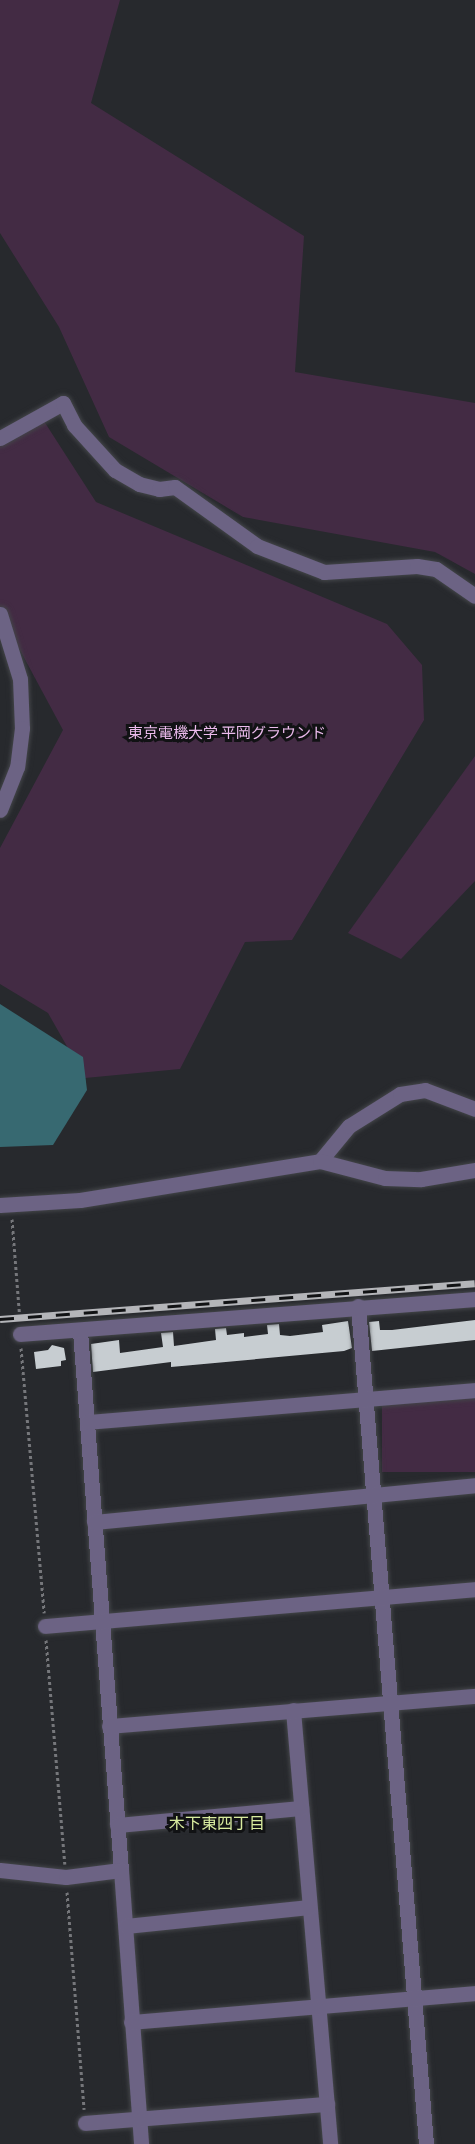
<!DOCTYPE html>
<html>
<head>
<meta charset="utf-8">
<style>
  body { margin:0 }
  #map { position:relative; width:475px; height:2144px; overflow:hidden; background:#27292d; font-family:Manrope,"Noto Sans JP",sans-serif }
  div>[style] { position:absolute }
  .green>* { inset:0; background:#432b44; transform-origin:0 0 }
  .water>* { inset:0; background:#376971 }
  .building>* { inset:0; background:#c7cdd1 }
  .path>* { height:3px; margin-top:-1.5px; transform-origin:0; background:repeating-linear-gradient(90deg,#76777b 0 3px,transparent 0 6px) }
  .roads { filter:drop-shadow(0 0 2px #434549) drop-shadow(0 0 2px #434549) }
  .minor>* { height:15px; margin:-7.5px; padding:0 7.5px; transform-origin:7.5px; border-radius:7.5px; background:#6c6384 }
  .rail>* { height:7px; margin-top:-3.5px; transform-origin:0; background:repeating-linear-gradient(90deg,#111214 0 14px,#b4b5b9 0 28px); box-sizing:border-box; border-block:2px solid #b4b5b9 }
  span { translate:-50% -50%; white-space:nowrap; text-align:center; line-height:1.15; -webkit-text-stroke:6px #111214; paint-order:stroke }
  .park-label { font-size:15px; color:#ecbbed }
  .neighbourhood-label { font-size:16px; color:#d8eb9f }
</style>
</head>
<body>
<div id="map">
  <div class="green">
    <div style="clip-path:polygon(0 0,120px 0,91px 103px,304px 236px,295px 372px,475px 403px,475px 574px,435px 552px,243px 517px,109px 437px,59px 327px,0 233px)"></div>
    <div style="clip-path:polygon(40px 415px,96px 502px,387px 624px,422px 665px,424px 720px,292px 940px,245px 942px,180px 1069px,85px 1078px,48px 1013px,0 984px,0 848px,63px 730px,0 613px,0 438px)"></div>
    <div style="clip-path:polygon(475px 756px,475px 881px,401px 959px,348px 933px)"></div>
    <div style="left:475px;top:1396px;width:76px;height:93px;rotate:90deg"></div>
  </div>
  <div class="water">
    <div style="clip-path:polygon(0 1004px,83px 1057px,87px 1090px,53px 1145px,0 1147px)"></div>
  </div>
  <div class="building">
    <div style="clip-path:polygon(475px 1320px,475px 1340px,372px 1351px,369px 1322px,379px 1321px,380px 1330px,392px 1330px)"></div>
    <div style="clip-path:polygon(348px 1321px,352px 1348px,344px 1351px,171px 1367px,171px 1362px,93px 1372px,91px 1344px,119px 1340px,120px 1353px,163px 1347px,161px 1333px,173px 1332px,174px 1346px,216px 1340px,215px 1329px,226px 1328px,227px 1335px,244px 1333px,244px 1337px,268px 1334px,267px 1325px,279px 1324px,280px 1335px,290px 1336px,323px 1332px,322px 1325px)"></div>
    <div style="clip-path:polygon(52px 1345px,64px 1348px,66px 1360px,61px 1361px,61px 1366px,36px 1369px,34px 1352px,48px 1350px)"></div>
  </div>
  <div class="path">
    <div style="left:12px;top:1219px;width:101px;rotate:85.5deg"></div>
    <div style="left:21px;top:1348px;width:266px;rotate:85deg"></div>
    <div style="left:46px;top:1640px;width:225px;rotate:85.2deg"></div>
    <div style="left:67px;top:1892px;width:218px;rotate:85.5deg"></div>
  </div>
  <div class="roads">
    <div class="minor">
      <div style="left:0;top:438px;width:72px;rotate:-29.1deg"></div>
      <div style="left:63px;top:403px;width:25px;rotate:63deg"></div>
      <div style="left:74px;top:425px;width:61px;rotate:47.7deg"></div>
      <div style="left:115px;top:470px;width:28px;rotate:30deg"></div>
      <div style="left:139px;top:484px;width:21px;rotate:14deg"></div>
      <div style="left:159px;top:489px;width:16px;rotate:-7deg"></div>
      <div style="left:175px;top:487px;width:101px;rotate:35.7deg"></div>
      <div style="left:257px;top:546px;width:72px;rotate:21.2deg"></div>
      <div style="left:324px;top:572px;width:93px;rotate:-3.7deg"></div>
      <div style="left:417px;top:566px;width:19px;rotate:9deg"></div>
      <div style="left:436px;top:569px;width:47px;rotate:34.7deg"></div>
      <div style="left:0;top:614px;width:68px;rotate:72.9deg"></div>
      <div style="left:20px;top:679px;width:49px;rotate:87.7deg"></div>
      <div style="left:22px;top:728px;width:39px;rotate:97deg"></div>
      <div style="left:17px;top:767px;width:46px;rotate:111.6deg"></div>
      <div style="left:320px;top:1161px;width:45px;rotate:-50.4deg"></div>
      <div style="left:349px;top:1126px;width:60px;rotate:-32.1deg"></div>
      <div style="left:400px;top:1094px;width:25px;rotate:-9deg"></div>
      <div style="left:425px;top:1090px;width:53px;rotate:20.8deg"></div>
      <div style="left:0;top:1205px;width:80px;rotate:-3.6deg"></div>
      <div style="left:80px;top:1200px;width:243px;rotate:-9.2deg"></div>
      <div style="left:320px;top:1161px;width:67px;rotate:14.7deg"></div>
      <div style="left:385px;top:1178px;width:36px;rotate:2deg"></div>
      <div style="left:421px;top:1179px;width:55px;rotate:-9.5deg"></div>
      <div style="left:358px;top:1306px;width:841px;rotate:85.36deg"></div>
      <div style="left:80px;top:1331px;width:541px;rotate:85.65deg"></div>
      <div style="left:20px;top:1334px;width:456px;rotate:-4.4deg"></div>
      <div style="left:87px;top:1422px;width:389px;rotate:-4.7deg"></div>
      <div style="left:94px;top:1522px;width:383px;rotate:-5.5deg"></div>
      <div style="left:45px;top:1626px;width:432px;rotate:-4.9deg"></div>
      <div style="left:293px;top:1710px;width:436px;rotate:85.1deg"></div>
      <div style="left:109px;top:1726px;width:367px;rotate:-4.7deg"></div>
      <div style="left:117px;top:1825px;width:185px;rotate:-5.3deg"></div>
      <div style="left:0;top:1870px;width:66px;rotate:6.1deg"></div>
      <div style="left:66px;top:1877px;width:55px;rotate:-7.3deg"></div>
      <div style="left:121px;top:1870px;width:275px;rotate:85.8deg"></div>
      <div style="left:126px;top:1926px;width:184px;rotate:-5.9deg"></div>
      <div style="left:131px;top:2022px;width:345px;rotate:-4.8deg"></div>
      <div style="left:85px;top:2123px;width:243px;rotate:-4.5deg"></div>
    </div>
  </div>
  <div class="rail">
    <div style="left:0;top:1319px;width:476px;rotate:-4.3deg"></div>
  </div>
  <div class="park-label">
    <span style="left:227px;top:733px">東京電機大学 平岡グラウンド</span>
  </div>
  <div class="neighbourhood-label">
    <span style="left:217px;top:1823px">木下東四丁目</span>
  </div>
</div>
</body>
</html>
